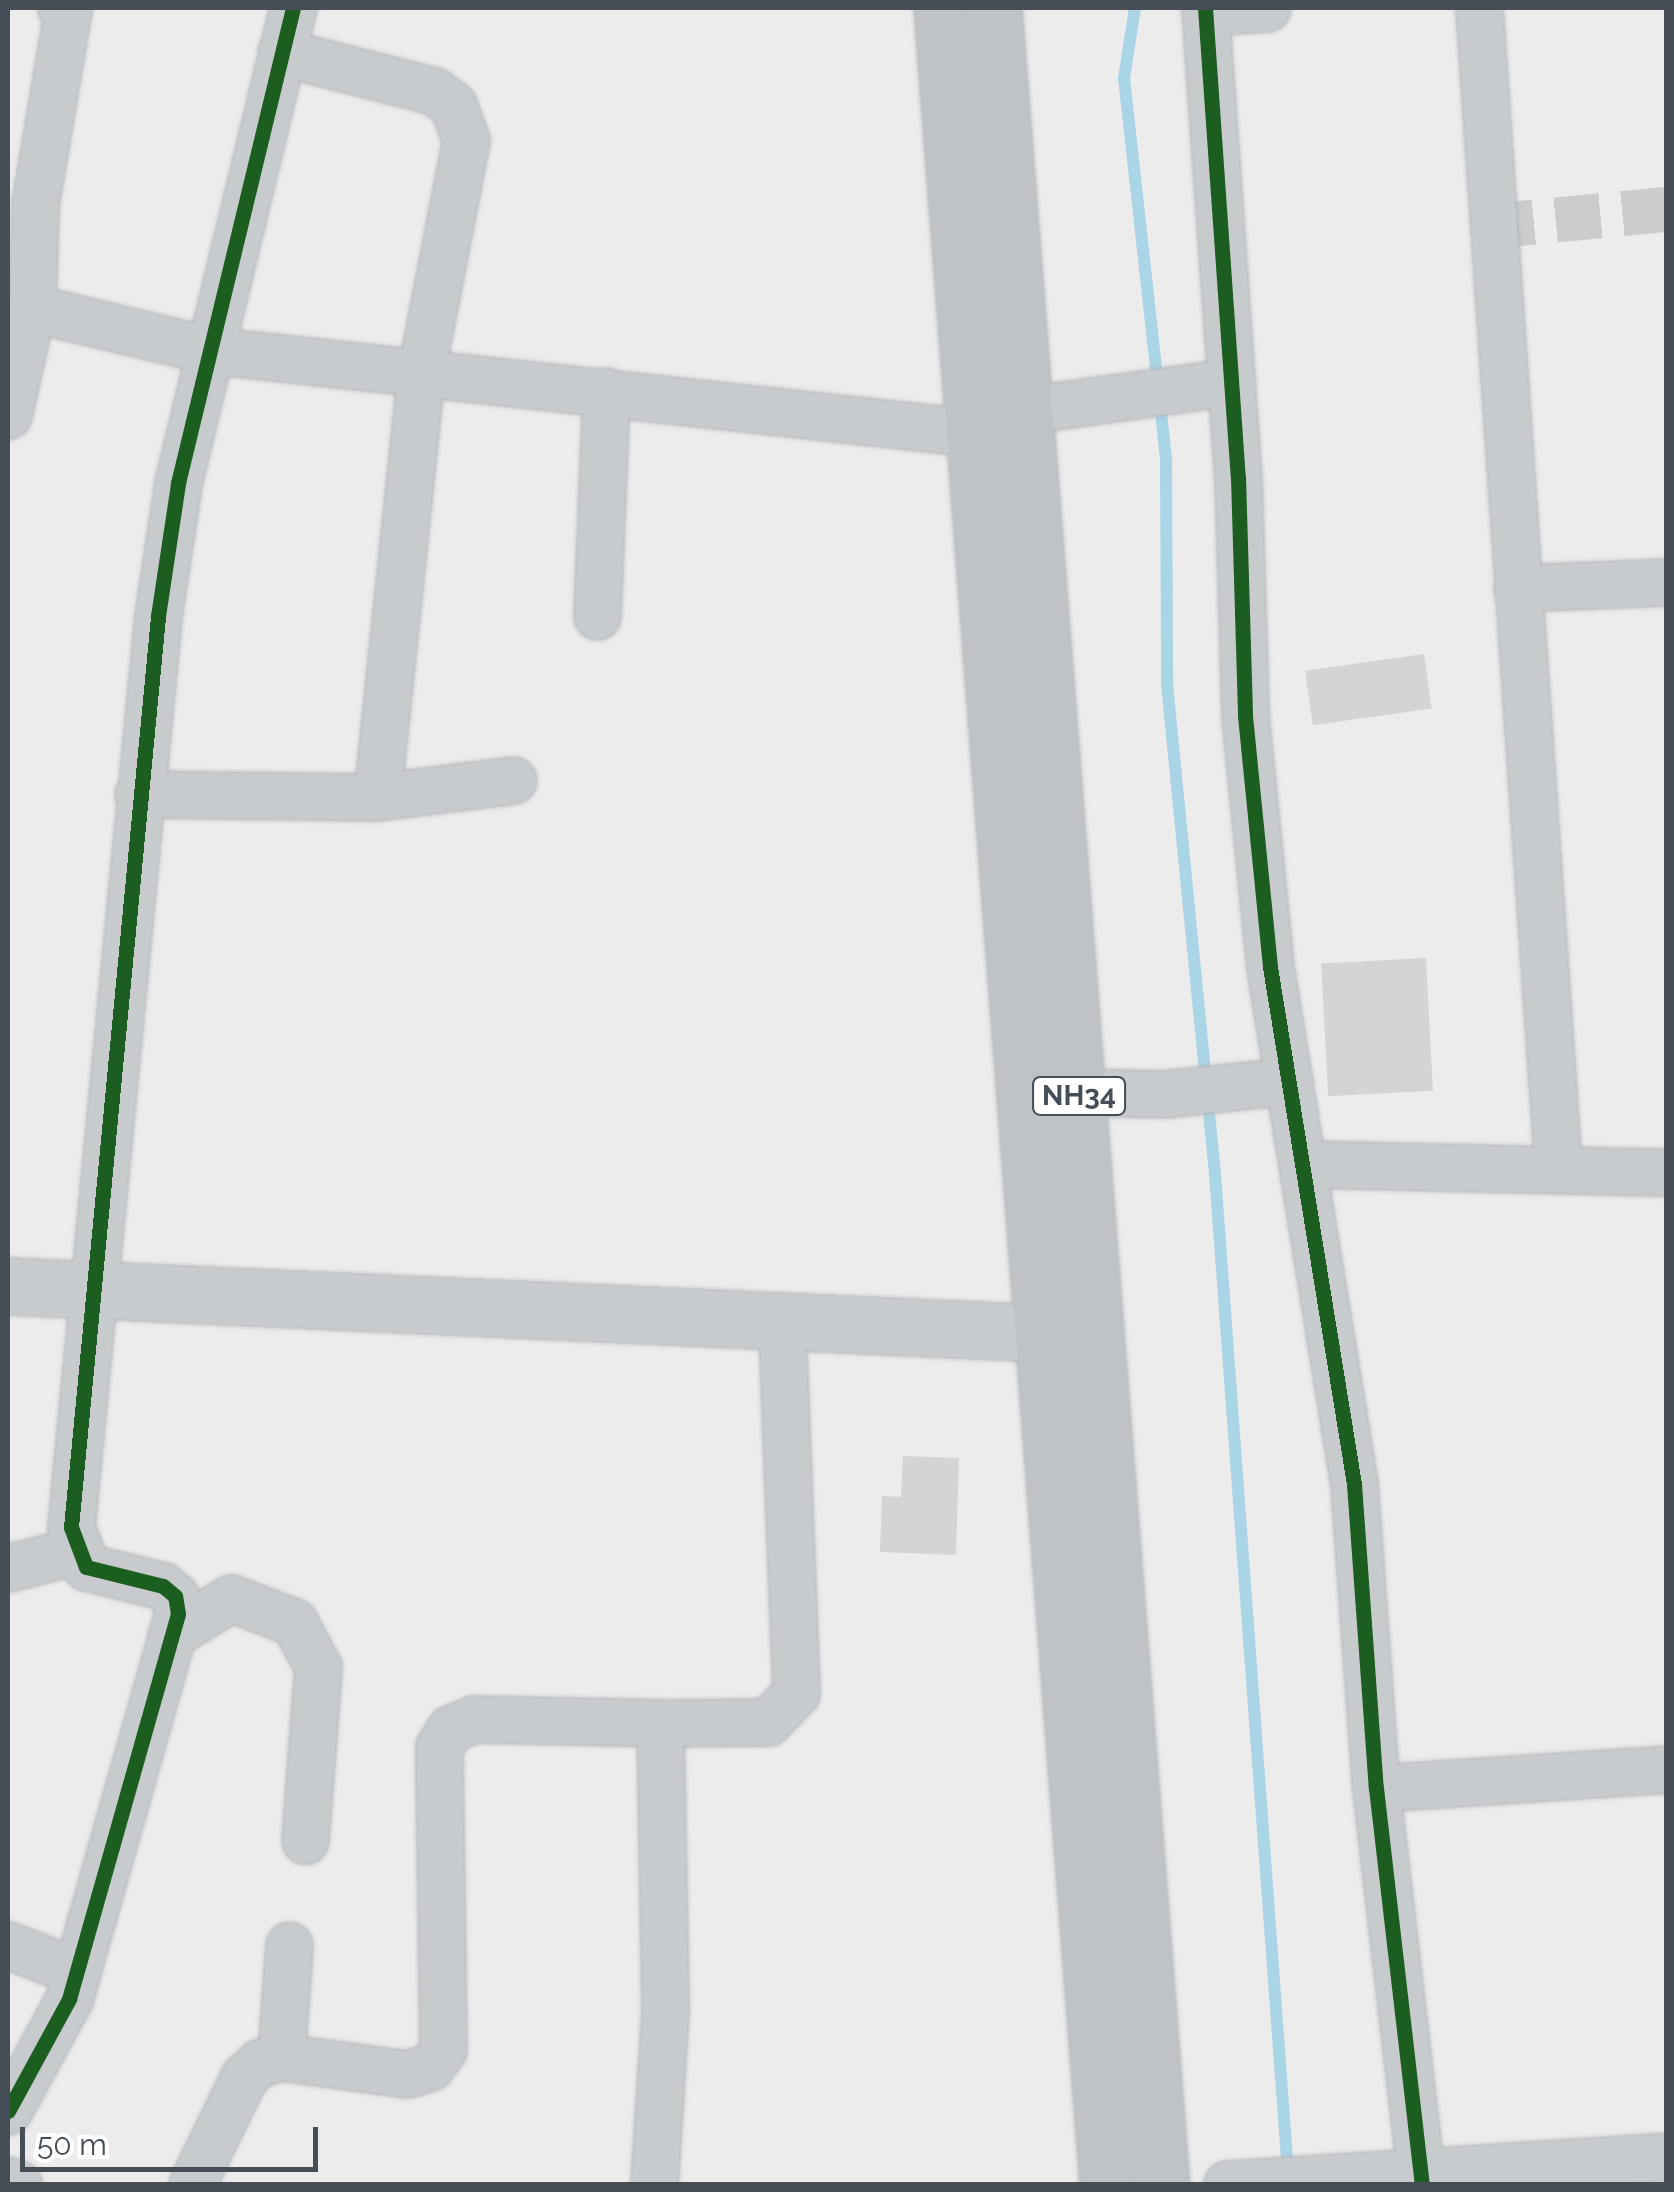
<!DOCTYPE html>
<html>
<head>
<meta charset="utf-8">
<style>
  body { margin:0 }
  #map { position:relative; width:1674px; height:2192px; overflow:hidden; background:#edecec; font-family:Raleway,sans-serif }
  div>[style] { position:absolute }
  .stream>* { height:12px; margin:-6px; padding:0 6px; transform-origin:6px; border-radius:6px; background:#a9d5e6 }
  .building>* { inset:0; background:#d4d4d6; transform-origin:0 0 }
  .minor-tunnel>* { height:45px; margin-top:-22.5px; transform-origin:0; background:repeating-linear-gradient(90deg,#cbccce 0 45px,transparent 0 67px) }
  .roads { filter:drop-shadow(0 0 2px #b2b5ba) drop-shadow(0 0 2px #b2b5ba) }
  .minor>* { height:45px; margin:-22.5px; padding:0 22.5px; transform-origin:22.5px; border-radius:22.5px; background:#c8cbcd }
  .tertiary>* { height:55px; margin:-27.5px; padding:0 27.5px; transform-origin:27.5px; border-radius:27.5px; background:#c8cbcd }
  .trunk>* { height:55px; margin:-27.5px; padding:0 27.5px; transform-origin:27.5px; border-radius:27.5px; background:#bfc2c6 }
  .cycleway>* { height:15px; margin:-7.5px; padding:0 7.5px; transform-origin:7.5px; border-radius:7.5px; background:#1b5e20 }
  span { translate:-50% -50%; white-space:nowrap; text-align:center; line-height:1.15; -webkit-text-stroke:8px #fff; paint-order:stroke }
  .shield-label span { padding:2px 8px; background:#fff; border:2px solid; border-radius:8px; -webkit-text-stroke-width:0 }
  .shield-label { font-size:28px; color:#454d57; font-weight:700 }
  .frame { position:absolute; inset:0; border:10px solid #454d57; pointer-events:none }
  .scale { position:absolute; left:20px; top:2127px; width:298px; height:45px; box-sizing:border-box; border:5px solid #454d57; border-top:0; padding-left:12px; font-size:30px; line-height:35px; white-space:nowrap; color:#454d57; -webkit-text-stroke:8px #fff; paint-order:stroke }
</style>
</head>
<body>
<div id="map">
  <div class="stream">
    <div style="left:1135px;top:8px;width:71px;rotate:98.9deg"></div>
    <div style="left:1124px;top:78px;width:384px;rotate:83.7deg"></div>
    <div style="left:1166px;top:460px;width:224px;rotate:89.7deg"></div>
    <div style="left:1167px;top:684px;width:492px;rotate:84.4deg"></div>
    <div style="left:1215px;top:1174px;width:1001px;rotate:85.82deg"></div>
  </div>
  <div class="building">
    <div style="left:1424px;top:654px;width:55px;height:120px;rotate:82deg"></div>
    <div style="left:1426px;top:958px;width:133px;height:105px;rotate:87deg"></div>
    <div style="clip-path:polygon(903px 1456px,959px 1458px,956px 1555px,880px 1552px,882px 1496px,901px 1497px)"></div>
  </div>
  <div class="minor-tunnel">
    <div style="left:1489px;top:226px;width:178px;rotate:-5.5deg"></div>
  </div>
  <div class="roads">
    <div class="minor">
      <div style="left:1205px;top:8px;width:470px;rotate:86deg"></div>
      <div style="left:1238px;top:477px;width:239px;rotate:88.3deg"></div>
      <div style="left:1245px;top:716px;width:252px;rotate:84.3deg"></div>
      <div style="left:1270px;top:967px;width:524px;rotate:80.77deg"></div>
      <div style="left:1354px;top:1484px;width:305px;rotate:85.9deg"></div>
      <div style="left:1376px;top:1788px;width:399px;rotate:83.4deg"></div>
      <div style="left:1479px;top:8px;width:1162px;rotate:86.1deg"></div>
      <div style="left:1205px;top:12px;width:62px;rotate:-3.7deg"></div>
      <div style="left:281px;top:52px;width:158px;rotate:14.3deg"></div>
      <div style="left:434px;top:91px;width:24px;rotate:36deg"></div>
      <div style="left:453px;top:105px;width:37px;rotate:70deg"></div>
      <div style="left:466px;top:140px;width:236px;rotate:101deg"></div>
      <div style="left:421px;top:372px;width:427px;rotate:95.9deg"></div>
      <div style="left:32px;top:308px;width:181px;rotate:13.4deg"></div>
      <div style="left:208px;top:350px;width:770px;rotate:6.18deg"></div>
      <div style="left:974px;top:433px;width:57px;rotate:-23.9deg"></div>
      <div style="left:1026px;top:410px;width:207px;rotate:-7.8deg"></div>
      <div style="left:8px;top:415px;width:110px;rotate:-77.4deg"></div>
      <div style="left:32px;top:308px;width:104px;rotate:-88.3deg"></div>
      <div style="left:35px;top:204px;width:198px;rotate:-80.4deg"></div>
      <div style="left:68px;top:9px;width:7px;rotate:-172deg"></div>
      <div style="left:1517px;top:588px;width:149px;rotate:-2.3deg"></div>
      <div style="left:597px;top:616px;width:225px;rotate:-87.7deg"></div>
      <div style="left:138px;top:794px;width:239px;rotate:0.7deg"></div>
      <div style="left:377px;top:797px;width:137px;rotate:-7.1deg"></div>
      <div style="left:1079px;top:1092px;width:84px;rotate:1.4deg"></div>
      <div style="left:1163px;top:1094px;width:127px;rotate:-5.9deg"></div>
      <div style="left:1303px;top:1164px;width:363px;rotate:1.3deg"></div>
      <div style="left:8px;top:1568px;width:68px;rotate:-14.4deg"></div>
      <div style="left:171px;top:1635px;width:70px;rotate:-31.7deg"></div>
      <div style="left:231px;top:1598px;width:67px;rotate:20.9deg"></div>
      <div style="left:294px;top:1622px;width:51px;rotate:61.9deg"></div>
      <div style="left:318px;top:1667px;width:174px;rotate:94.3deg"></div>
      <div style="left:660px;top:1723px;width:108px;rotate:-0.5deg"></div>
      <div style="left:768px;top:1722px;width:40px;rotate:-46deg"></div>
      <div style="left:796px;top:1693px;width:372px;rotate:-92.2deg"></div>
      <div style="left:1376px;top:1788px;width:291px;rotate:-3.7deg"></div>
      <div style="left:8px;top:1945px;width:74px;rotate:21.4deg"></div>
      <div style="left:281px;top:2057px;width:112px;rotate:-85.9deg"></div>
      <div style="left:8px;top:2111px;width:128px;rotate:-61.4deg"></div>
      <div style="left:69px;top:1999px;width:400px;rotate:-74.2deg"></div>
      <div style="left:178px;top:1614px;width:18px;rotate:-99deg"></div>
      <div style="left:175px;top:1596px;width:16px;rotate:-140deg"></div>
      <div style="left:163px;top:1586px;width:79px;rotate:-166.1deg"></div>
      <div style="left:86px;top:1567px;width:43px;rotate:-110.6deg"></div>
      <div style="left:71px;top:1527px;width:915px;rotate:-84.54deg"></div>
      <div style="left:158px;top:616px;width:134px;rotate:-81.4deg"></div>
      <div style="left:178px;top:483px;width:489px;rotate:-76.4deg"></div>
      <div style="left:8px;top:2180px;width:11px;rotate:22deg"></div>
      <div style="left:192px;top:2184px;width:119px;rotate:-64.1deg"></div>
      <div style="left:244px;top:2077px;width:21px;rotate:-43deg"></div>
      <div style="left:259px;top:2063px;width:23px;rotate:-15deg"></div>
      <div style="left:281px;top:2057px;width:127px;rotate:7.7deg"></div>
      <div style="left:407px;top:2074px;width:24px;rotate:-17deg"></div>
      <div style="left:430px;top:2067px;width:21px;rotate:-53deg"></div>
      <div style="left:443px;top:2050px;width:303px;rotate:-90.8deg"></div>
      <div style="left:439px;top:1747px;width:21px;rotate:-59deg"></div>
      <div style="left:450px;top:1729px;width:26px;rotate:-23deg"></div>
      <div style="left:474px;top:1719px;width:186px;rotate:1.2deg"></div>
      <div style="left:660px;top:1723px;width:287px;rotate:89deg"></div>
      <div style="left:665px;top:2010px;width:174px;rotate:93.6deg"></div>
      <div style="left:1227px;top:2184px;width:440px;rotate:-3.6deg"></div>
    </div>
    <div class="tertiary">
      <div style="left:8px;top:1286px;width:1081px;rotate:2.6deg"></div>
    </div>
    <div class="trunk">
      <div style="left:942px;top:8px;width:2182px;rotate:85.64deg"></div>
      <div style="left:993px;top:8px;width:2182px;rotate:85.59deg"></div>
    </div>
  </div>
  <div class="cycleway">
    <div style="left:1205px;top:8px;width:470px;rotate:86deg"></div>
    <div style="left:1238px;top:477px;width:239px;rotate:88.3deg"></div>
    <div style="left:1245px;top:716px;width:252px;rotate:84.3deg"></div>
    <div style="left:1270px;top:967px;width:524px;rotate:80.77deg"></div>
    <div style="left:1354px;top:1484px;width:305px;rotate:85.9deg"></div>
    <div style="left:1376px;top:1788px;width:399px;rotate:83.4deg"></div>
    <div style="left:8px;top:2111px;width:128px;rotate:-61.4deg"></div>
    <div style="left:69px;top:1999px;width:400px;rotate:-74.2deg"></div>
    <div style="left:178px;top:1614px;width:18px;rotate:-99deg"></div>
    <div style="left:175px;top:1596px;width:16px;rotate:-140deg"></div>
    <div style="left:163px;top:1586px;width:79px;rotate:-166.1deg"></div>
    <div style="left:86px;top:1567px;width:43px;rotate:-110.6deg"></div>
    <div style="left:71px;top:1527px;width:915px;rotate:-84.54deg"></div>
    <div style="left:158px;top:616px;width:134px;rotate:-81.4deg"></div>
    <div style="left:178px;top:483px;width:489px;rotate:-76.4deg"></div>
  </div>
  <div class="shield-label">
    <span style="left:1079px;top:1096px">NH34</span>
  </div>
  <div class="frame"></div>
  <div class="scale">50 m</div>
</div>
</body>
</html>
